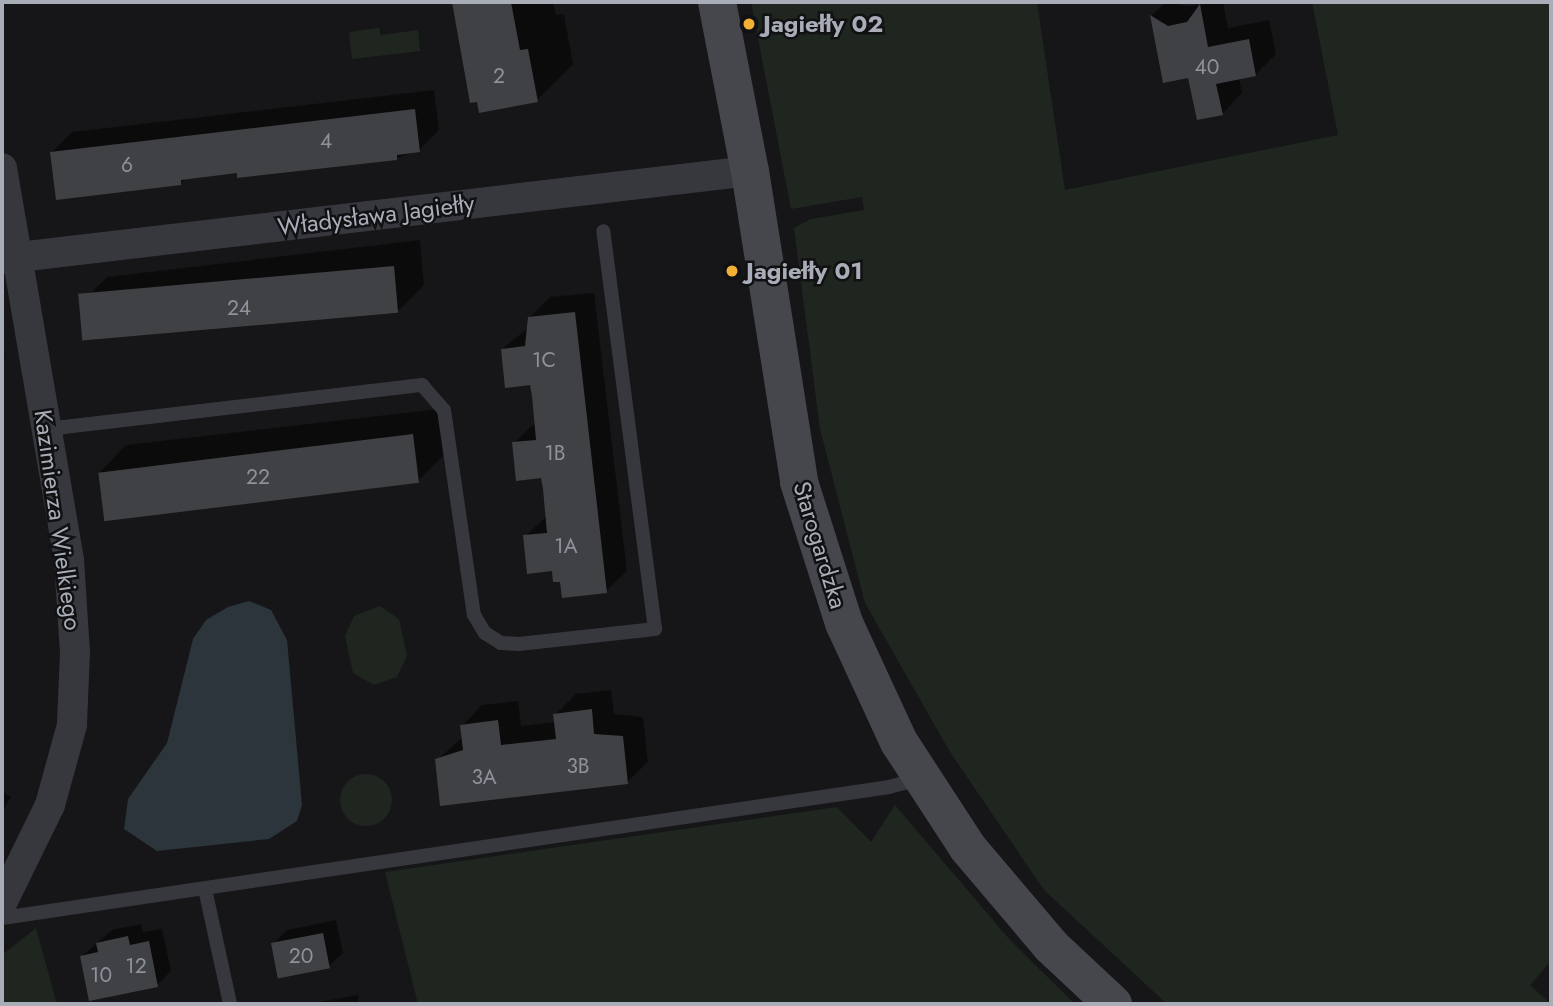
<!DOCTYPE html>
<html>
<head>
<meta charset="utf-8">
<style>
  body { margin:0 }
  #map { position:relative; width:1553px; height:1006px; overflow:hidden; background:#161618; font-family:Jost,sans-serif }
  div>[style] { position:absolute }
  .green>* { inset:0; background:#1e261f }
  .round { border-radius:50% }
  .water>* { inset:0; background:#2c353c }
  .shadow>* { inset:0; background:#0007 }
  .building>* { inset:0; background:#404145; transform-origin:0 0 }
  .lane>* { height:14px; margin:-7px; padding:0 7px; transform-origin:7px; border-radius:7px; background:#37383d }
  .street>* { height:30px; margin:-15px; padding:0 15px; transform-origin:15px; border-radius:15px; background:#37383d }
  .secondary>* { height:38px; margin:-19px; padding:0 19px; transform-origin:19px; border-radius:19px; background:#45474d }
  .dots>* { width:19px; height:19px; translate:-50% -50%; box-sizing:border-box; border:4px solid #111113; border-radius:50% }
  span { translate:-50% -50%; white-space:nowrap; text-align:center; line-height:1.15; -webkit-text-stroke:5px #111113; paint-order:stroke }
  .number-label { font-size:21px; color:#8e929b }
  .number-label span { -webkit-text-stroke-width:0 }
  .poi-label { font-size:24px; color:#a8adb8; font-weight:700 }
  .left { translate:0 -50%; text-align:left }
  .street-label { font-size:24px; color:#a8adb8 }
  .frame { position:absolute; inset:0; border:4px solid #a8adb8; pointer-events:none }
</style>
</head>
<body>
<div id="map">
  <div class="green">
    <div style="clip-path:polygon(751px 2px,1037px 2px,1065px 190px,1338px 135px,1312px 2px,1551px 2px,1551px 961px,1530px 985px,1551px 1004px,1167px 1004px,1044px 890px,950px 752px,865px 603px,820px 429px,794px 228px,811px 219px,864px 210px,862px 197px,791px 209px)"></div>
    <div style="clip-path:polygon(379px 28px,381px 35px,418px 30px,420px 51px,352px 59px,349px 32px)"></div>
    <div style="clip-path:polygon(380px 606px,399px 619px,407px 656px,397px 677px,374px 685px,353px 673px,345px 636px,354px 616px)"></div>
    <div class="round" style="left:340px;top:774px;width:52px;height:52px"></div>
    <div style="clip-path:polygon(895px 805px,1010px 940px,1075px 1004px,418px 1004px,385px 872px,837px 807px,871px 842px)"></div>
    <div style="clip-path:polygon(36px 928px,57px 1004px,2px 1004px,2px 955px)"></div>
  </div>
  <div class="water">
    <div style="clip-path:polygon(249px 601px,271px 610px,287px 640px,302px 805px,297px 821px,269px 839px,157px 851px,124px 829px,128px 799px,167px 743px,193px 639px,206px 620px,228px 607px)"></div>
  </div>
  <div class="shadow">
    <div style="clip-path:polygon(454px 2px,553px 2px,556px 15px,564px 14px,573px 64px,537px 100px,472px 101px)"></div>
    <div style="clip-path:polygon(1166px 2px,1189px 6px,1223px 2px,1228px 28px,1269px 20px,1276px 54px,1256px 74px,1239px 78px,1242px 93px,1222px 114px,1190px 76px,1165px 80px,1152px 15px)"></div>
    <div style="clip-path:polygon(434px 90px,439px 130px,419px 150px,397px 158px,238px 171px,186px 178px,180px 184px,52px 152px,72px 132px)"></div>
    <div style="clip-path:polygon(420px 240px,424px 285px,397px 312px,81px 303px,107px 277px)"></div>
    <div style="clip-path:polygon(594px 293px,627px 571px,606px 591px,561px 580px,525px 536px,547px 516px,542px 476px,514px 443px,536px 422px,532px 383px,502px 349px,528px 328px,529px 318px,550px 297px)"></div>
    <div style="clip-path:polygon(2px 340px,5px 359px,2px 362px)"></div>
    <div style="clip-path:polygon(439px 409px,444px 455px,418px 481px,100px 472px,126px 445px)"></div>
    <div style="clip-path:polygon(611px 690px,614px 714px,643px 717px,648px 762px,627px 782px,437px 760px,463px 737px,462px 726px,482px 705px,518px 701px,521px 726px,556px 722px,555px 715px,576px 694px)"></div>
    <div style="clip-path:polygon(2px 791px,11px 797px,2px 812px)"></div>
    <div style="clip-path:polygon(336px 920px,343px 953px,329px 966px,273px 944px,287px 930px)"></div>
    <div style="clip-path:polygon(141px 924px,143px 932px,162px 929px,171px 971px,157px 985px,81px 957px,112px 930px)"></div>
    <div style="clip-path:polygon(358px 995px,359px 1004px,309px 1004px)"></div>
  </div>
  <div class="building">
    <div style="clip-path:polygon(452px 2px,511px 2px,520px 50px,528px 49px,538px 102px,479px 113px,477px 102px,470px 103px)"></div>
    <div style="clip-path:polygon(1200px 4px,1208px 47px,1249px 39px,1256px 76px,1216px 84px,1223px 115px,1197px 120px,1188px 78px,1163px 83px,1150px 15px,1168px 26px,1187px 22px)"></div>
    <div style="clip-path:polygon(415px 109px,420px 152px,397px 155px,397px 160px,237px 178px,237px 173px,181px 180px,181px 185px,56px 200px,50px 152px)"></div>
    <div style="left:394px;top:266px;width:47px;height:317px;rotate:85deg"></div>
    <div style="clip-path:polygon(575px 312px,607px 593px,562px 598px,560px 582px,553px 582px,552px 571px,527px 574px,523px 535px,547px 533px,543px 489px,541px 478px,516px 481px,512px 442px,536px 440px,532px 396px,530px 385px,505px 388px,501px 349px,525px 346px,528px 317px)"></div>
    <div style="left:413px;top:434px;width:49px;height:317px;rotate:83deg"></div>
    <div style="clip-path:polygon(592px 709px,594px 734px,623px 736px,628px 784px,440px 806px,435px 759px,463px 750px,460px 725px,498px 720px,501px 745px,556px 739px,553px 714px)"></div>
    <div style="left:323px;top:933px;width:36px;height:53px;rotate:79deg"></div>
    <div style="clip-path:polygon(128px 936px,130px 945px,149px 941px,158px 987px,89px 1001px,80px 956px,98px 952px,96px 943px)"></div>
  </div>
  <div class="lane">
    <div style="left:47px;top:429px;width:378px;rotate:-6.7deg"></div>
    <div style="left:422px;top:385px;width:33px;rotate:49deg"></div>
    <div style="left:444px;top:410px;width:207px;rotate:81.7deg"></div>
    <div style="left:474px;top:615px;width:21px;rotate:59deg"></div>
    <div style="left:485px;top:633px;width:19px;rotate:32deg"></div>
    <div style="left:501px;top:643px;width:18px;rotate:3deg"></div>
    <div style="left:519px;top:644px;width:137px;rotate:-6.3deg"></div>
    <div style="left:655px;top:629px;width:401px;rotate:-97.4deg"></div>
    <div style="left:205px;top:889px;width:118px;rotate:77.7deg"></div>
    <div style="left:2px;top:918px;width:897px;rotate:-8.4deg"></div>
    <div style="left:889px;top:787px;width:31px;rotate:-15deg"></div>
  </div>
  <div class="street">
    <div style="left:2px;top:168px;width:398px;rotate:80.3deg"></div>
    <div style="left:69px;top:560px;width:92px;rotate:86.3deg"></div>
    <div style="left:75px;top:652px;width:73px;rotate:92.4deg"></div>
    <div style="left:72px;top:725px;width:83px;rotate:105.4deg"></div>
    <div style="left:50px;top:805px;width:109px;rotate:116.1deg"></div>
    <div style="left:2px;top:259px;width:753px;rotate:-6.71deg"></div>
  </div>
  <div class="secondary">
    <div style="left:717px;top:2px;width:172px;rotate:79deg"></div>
    <div style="left:750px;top:171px;width:315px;rotate:81deg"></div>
    <div style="left:799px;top:482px;width:148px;rotate:72.3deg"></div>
    <div style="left:844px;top:623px;width:131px;rotate:65.2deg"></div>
    <div style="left:899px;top:742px;width:126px;rotate:56.9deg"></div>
    <div style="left:968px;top:848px;width:128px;rotate:49.7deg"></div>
    <div style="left:1051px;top:946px;width:85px;rotate:43.1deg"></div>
  </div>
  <div class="dots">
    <div style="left:749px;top:24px;background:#f2b134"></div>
    <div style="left:732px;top:271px;background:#f2b134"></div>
  </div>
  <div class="number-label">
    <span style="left:1207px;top:67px">40</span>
    <span style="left:499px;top:76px">2</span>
    <span style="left:326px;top:141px">4</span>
    <span style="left:127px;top:165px">6</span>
    <span style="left:239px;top:308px">24</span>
    <span style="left:544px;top:360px">1C</span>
    <span style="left:555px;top:453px">1B</span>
    <span style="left:258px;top:477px">22</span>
    <span style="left:566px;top:546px">1A</span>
    <span style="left:578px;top:766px">3B</span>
    <span style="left:484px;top:777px">3A</span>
    <span style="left:301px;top:956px">20</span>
    <span style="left:136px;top:966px">12</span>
    <span style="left:101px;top:975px">10</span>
  </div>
  <div class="poi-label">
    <span class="left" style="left:763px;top:24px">Jagiełły 02</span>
    <span class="left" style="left:746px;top:271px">Jagiełły 01</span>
  </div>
  <div class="street-label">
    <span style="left:376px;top:215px;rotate:-7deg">Władysława Jagiełły</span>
    <span style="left:58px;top:520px;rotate:82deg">Kazimierza Wielkiego</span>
    <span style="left:820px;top:545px;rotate:73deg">Starogardzka</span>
  </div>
  <div class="frame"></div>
</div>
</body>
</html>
